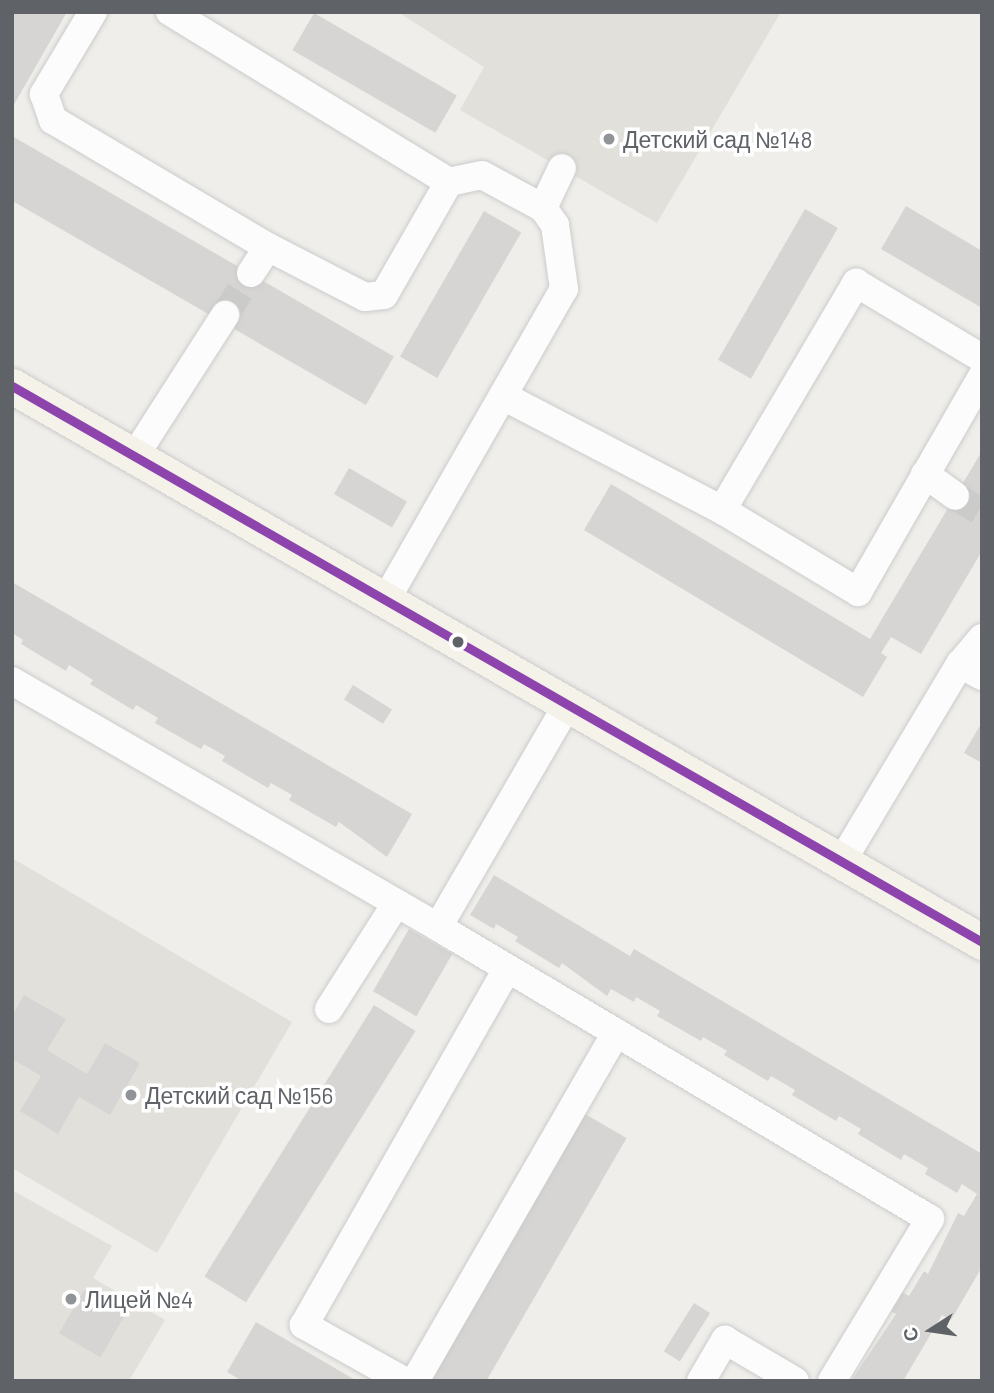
<!DOCTYPE html>
<html>
<head>
<meta charset="utf-8">
<style>
  body { margin:0 }
  #map { position:relative; width:994px; height:1393px; overflow:hidden; background:#efeeea; font-family:Barlow,sans-serif }
  div>[style] { position:absolute }
  .education>* { inset:0; background:#e2e0da }
  .building>* { inset:0; background:#d6d5d3; transform-origin:0 0 }
  .minor-tunnel>* { height:28px; margin-top:-14px; transform-origin:0; background:repeating-linear-gradient(90deg,#cbcbca 0 28px,transparent 0 42px) }
  .roads { filter:drop-shadow(0 0 2px #cbcccc) drop-shadow(0 0 2px #cbcccc) }
  .minor>* { height:28px; margin:-14px; padding:0 14px; transform-origin:14px; border-radius:14px; background:#fdfcfc }
  .major>* { height:35px; margin:-17.5px; padding:0 17.5px; transform-origin:17.5px; border-radius:17.5px; background:#f4f2e9 }
  .bus-1>* { height:9px; margin:-4.5px; padding:0 4.5px; transform-origin:4.5px; border-radius:4.5px; background:#8e44ad }
  .dots>* { width:19px; height:19px; translate:-50% -50%; box-sizing:border-box; border:4px solid #fff; border-radius:50% }
  span { translate:-50% -50%; white-space:nowrap; text-align:center; line-height:1.15; -webkit-text-stroke:7px #fff; paint-order:stroke }
  .poi-label { font-size:23px; color:#5f6368 }
  .left { translate:0 -50%; text-align:left }
  .frame { position:absolute; inset:0; border:14px solid #5f6368; pointer-events:none }
  .north { position:absolute; left:896px; top:1295px; width:70px; height:70px; -webkit-text-stroke:5px #fff; paint-order:stroke; rotate:258deg; font-size:19px; font-weight:700; line-height:28px; text-align:center; color:#5f6368 }
  .north::after { content:''; display:block; margin:auto; width:24px; height:32px; background:#5f6368; clip-path:polygon(50% 0,100% 100%,50% 72%,0 100%) }
</style>
</head>
<body>
<div id="map">
  <div class="education">
    <div style="clip-path:polygon(398px 12px,781px 12px,657px 223px,460px 110px,484px 67px)"></div>
    <div style="clip-path:polygon(12px 858px,292px 1022px,157px 1253px,12px 1168px)"></div>
    <div style="clip-path:polygon(12px 1190px,112px 1246px,93px 1278px,165px 1320px,129px 1381px,12px 1381px)"></div>
  </div>
  <div class="building">
    <div style="clip-path:polygon(14px 12px,67px 12px,12px 108px,12px 15px)"></div>
    <div style="left:314px;top:13px;width:165px;height:43px;rotate:30deg"></div>
    <div style="left:12px;top:136px;width:441px;height:56px;rotate:30deg"></div>
    <div style="clip-path:polygon(906px 206px,982px 251px,982px 308px,881px 249px)"></div>
    <div style="left:805px;top:209px;width:38px;height:174px;rotate:30deg"></div>
    <div style="left:484px;top:211px;width:43px;height:168px;rotate:30deg"></div>
    <div style="clip-path:polygon(982px 451px,982px 551px,921px 654px,891px 637px,881px 653px,887px 657px,863px 697px,584px 530px,611px 484px,870px 639px)"></div>
    <div style="left:349px;top:468px;width:67px;height:30px;rotate:30deg"></div>
    <div style="clip-path:polygon(12px 582px,412px 814px,387px 857px,339px 822px,336px 827px,289px 800px,292px 795px,271px 783px,268px 788px,222px 761px,225px 756px,204px 744px,201px 749px,155px 723px,158px 718px,136px 705px,133px 710px,90px 684px,93px 680px,69px 665px,66px 671px,21px 644px,23px 640px,12px 633px)"></div>
    <div style="left:353px;top:685px;width:46px;height:17px;rotate:32deg"></div>
    <div style="clip-path:polygon(982px 722px,982px 763px,964px 753px)"></div>
    <div style="clip-path:polygon(494px 875px,630px 956px,634px 949px,982px 1154px,982px 1267px,951px 1320px,942px 1315px,903px 1381px,851px 1381px,896px 1314px,891px 1311px,902px 1292px,909px 1296px,924px 1271px,928px 1274px,958px 1213px,964px 1216px,977px 1194px,962px 1184px,957px 1193px,925px 1174px,928px 1168px,904px 1154px,901px 1160px,858px 1134px,861px 1129px,839px 1116px,836px 1121px,792px 1095px,795px 1090px,771px 1076px,768px 1081px,724px 1055px,727px 1051px,703px 1037px,701px 1041px,657px 1016px,660px 1011px,636px 997px,634px 1002px,611px 989px,607px 996px,562px 963px,559px 968px,515px 941px,518px 937px,496px 924px,494px 929px,470px 915px)"></div>
    <div style="left:409px;top:929px;width:50px;height:72px;rotate:30deg"></div>
    <div style="clip-path:polygon(24px 995px,66px 1019px,47px 1050px,87px 1074px,105px 1043px,140px 1063px,110px 1115px,79px 1097px,58px 1134px,20px 1111px,41px 1076px,12px 1059px,12px 1016px)"></div>
    <div style="left:374px;top:1005px;width:49px;height:320px;rotate:32deg"></div>
    <div style="left:585px;top:1114px;width:48px;height:308px;rotate:30deg"></div>
    <div style="left:84px;top:1290px;width:48px;height:50px;rotate:30deg"></div>
    <div style="left:694px;top:1303px;width:19px;height:57px;rotate:32deg"></div>
    <div style="clip-path:polygon(256px 1322px,357px 1381px,242px 1381px,227px 1372px)"></div>
  </div>
  <div class="minor-tunnel">
    <div style="left:225px;top:315px;width:49px;rotate:-58.2deg"></div>
    <div style="left:955px;top:496px;width:31px;rotate:31deg"></div>
  </div>
  <div class="roads">
    <div class="minor">
      <div style="left:93px;top:12px;width:96px;rotate:120.9deg"></div>
      <div style="left:44px;top:94px;width:28px;rotate:71deg"></div>
      <div style="left:53px;top:120px;width:250px;rotate:30.6deg"></div>
      <div style="left:268px;top:247px;width:109px;rotate:27.3deg"></div>
      <div style="left:365px;top:297px;width:19px;rotate:-6deg"></div>
      <div style="left:384px;top:295px;width:130px;rotate:-60.1deg"></div>
      <div style="left:449px;top:182px;width:327px;rotate:-148.6deg"></div>
      <div style="left:543px;top:208px;width:44px;rotate:-64.6deg"></div>
      <div style="left:251px;top:273px;width:31px;rotate:-57deg"></div>
      <div style="left:503px;top:396px;width:247px;rotate:27.5deg"></div>
      <div style="left:722px;top:510px;width:159px;rotate:31.1deg"></div>
      <div style="left:858px;top:592px;width:249px;rotate:-60.1deg"></div>
      <div style="left:134px;top:457px;width:169px;rotate:-57.3deg"></div>
      <div style="left:925px;top:474px;width:37px;rotate:36deg"></div>
      <div style="left:722px;top:510px;width:264px;rotate:-59.4deg"></div>
      <div style="left:856px;top:283px;width:147px;rotate:30.8deg"></div>
      <div style="left:384px;top:603px;width:362px;rotate:-60.2deg"></div>
      <div style="left:564px;top:289px;width:65px;rotate:-98deg"></div>
      <div style="left:555px;top:225px;width:21px;rotate:-125deg"></div>
      <div style="left:543px;top:208px;width:69px;rotate:-151.6deg"></div>
      <div style="left:482px;top:175px;width:34px;rotate:168deg"></div>
      <div style="left:982px;top:638px;width:34px;rotate:130deg"></div>
      <div style="left:960px;top:664px;width:25px;rotate:29deg"></div>
      <div style="left:12px;top:681px;width:492px;rotate:30deg"></div>
      <div style="left:438px;top:927px;width:255px;rotate:-59.8deg"></div>
      <div style="left:842px;top:861px;width:230px;rotate:-59.1deg"></div>
      <div style="left:438px;top:927px;width:572px;rotate:30.69deg"></div>
      <div style="left:930px;top:1219px;width:189px;rotate:121.2deg"></div>
      <div style="left:329px;top:1009px;width:125px;rotate:-57.5deg"></div>
      <div style="left:404px;top:1381px;width:115px;rotate:-150.8deg"></div>
      <div style="left:304px;top:1325px;width:410px;rotate:-60.3deg"></div>
      <div style="left:415px;top:1381px;width:402px;rotate:-60deg"></div>
      <div style="left:701px;top:1381px;width:48px;rotate:-59.7deg"></div>
      <div style="left:725px;top:1340px;width:81px;rotate:30.4deg"></div>
    </div>
    <div class="major">
      <div style="left:12px;top:386px;width:1118px;rotate:29.82deg"></div>
    </div>
  </div>
  <div class="bus-1">
    <div style="left:12px;top:386px;width:1118px;rotate:29.82deg"></div>
  </div>
  <div class="dots">
    <div style="left:609px;top:139px;background:#919496"></div>
    <div style="left:458px;top:642px;background:#5f6368"></div>
    <div style="left:131px;top:1095px;background:#919496"></div>
    <div style="left:71px;top:1299px;background:#919496"></div>
  </div>
  <div class="poi-label">
    <span class="left" style="left:623px;top:139px">Детский сад №148</span>
    <span class="left" style="left:145px;top:1095px">Детский сад №156</span>
    <span class="left" style="left:85px;top:1299px">Лицей №4</span>
  </div>
  <div class="frame"></div>
  <div class="north">С</div>
</div>
</body>
</html>
